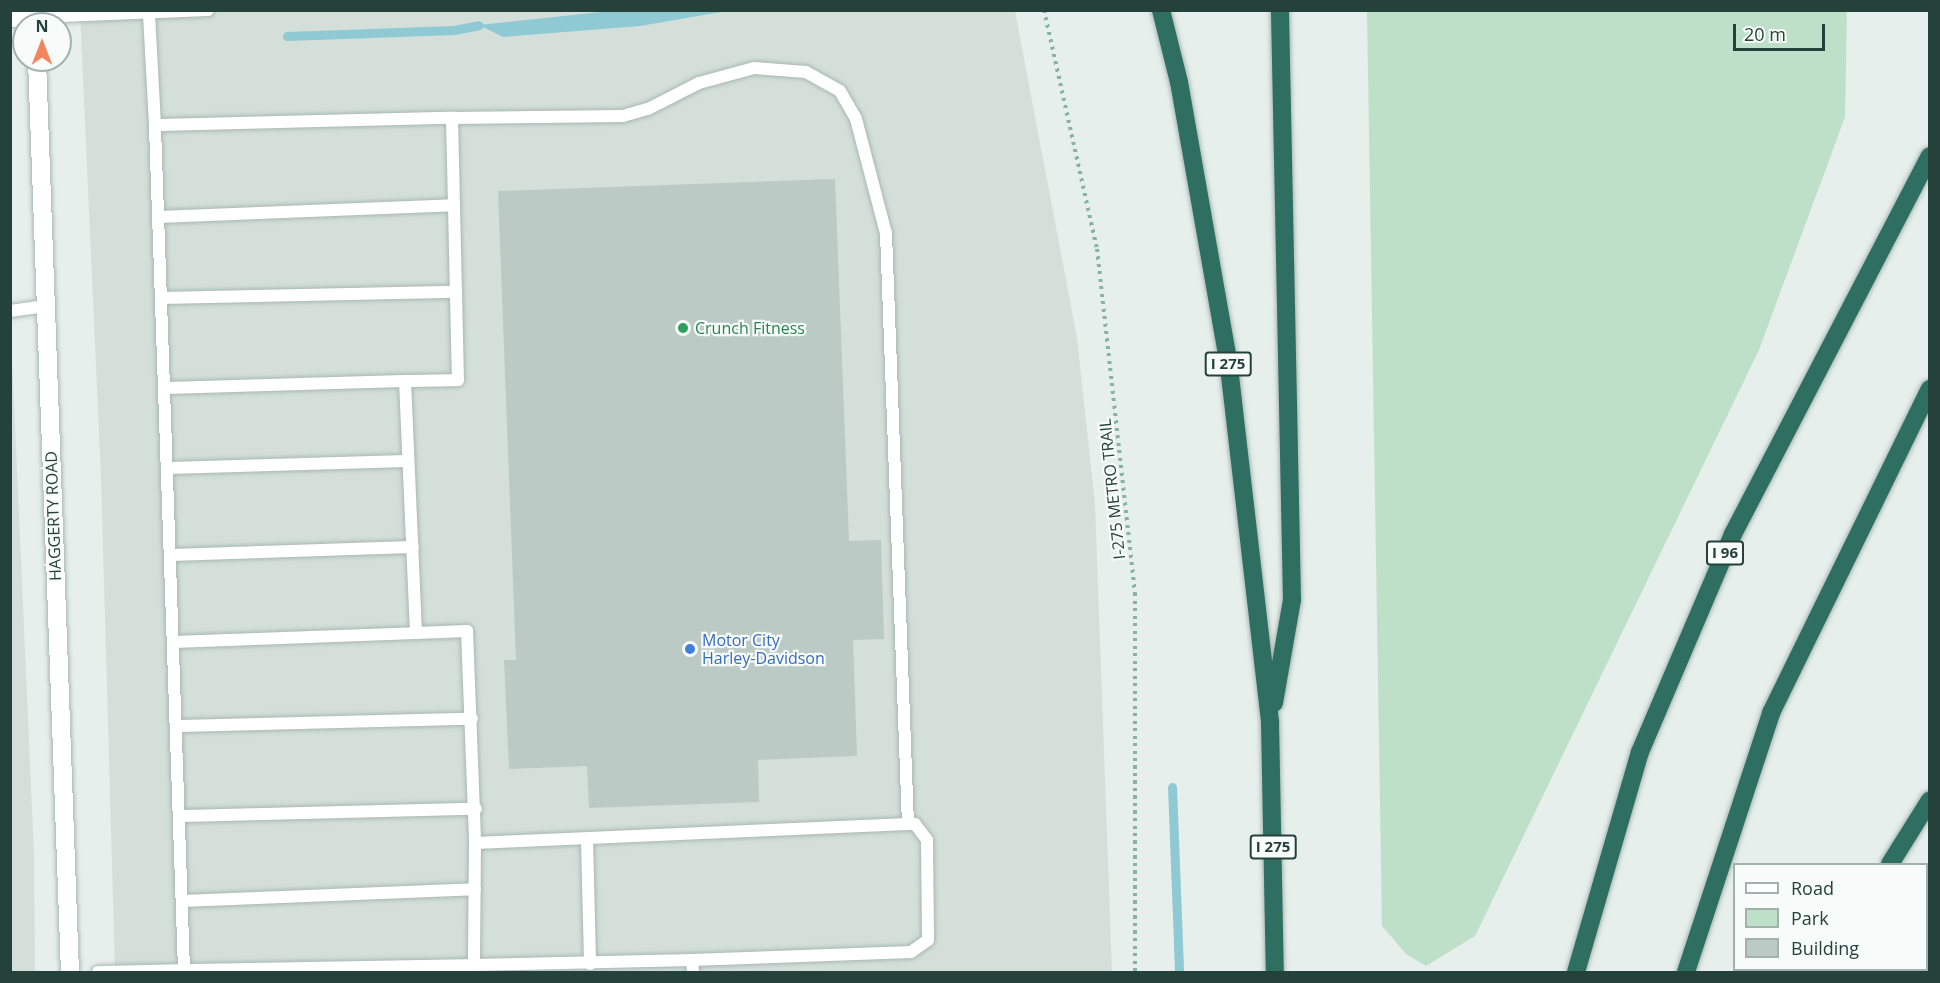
<!DOCTYPE html>
<html>
<head>
<meta charset="utf-8">
<style>
  body { margin:0 }
  #map { position:relative; width:1940px; height:983px; overflow:hidden; background:#e6efeb; font-family:"Open Sans",sans-serif }
  div>[style] { position:absolute }
  .built>* { inset:0; background:#d4dfda }
  .green>* { inset:0; background:#bfe0c8 }
  .water>* { inset:0; background:#8ec9d4 }
  .stream>* { height:9px; margin:-4.5px; padding:0 4.5px; transform-origin:4.5px; border-radius:4.5px; background:#8ec9d4 }
  .building>* { inset:0; background:#bbcac4 }
  .path>* { height:4px; margin-top:-2px; transform-origin:0; background:repeating-linear-gradient(90deg,#86b3a5 0 3px,transparent 0 7.5px) }
  .roads { filter:drop-shadow(0 0 2px #a8b8b2) drop-shadow(0 0 2px #a8b8b2) }
  .service>* { height:12px; margin:-6px; padding:0 6px; transform-origin:6px; border-radius:6px; background:#fff }
  .minor>* { height:18px; margin:-9px; padding:0 9px; transform-origin:9px; border-radius:9px; background:#fff }
  .tertiary>* { height:18px; margin:-9px; padding:0 9px; transform-origin:9px; border-radius:9px; background:#fff }
  .motorway>* { height:18px; margin:-9px; padding:0 9px; transform-origin:9px; border-radius:9px; background:#2f6f62 }
  .dots>* { width:16px; height:16px; translate:-50% -50%; box-sizing:border-box; border:3px solid #f7fbf9; border-radius:50% }
  span { translate:-50% -50%; white-space:nowrap; text-align:center; line-height:1.15; -webkit-text-stroke:4.5px #f7fbf9; paint-order:stroke }
  .shield-label span { padding:2px 4px; background:#f7fbf9; border:2px solid; border-radius:4px; -webkit-text-stroke-width:0 }
  .shield-label { font-size:15px; color:#24423a; font-weight:700 }
  .leisure-label { font-size:16px; color:#27864d }
  .left { translate:0 -50%; text-align:left }
  .street-label { font-size:16px; color:#24423a }
  .shop-label { font-size:16px; color:#366cbe }
  .frame { position:absolute; inset:0; border:12px solid #24423a; pointer-events:none }
  .legend { position:absolute; left:1733px; top:863px; width:195px; height:108px; box-sizing:border-box; background:#f7fbf9; border:2px solid #a3b1ad; margin:0; padding:8px 10px; list-style:none; font-size:18px; color:#24423a }
  .legend li { display:flex; align-items:center; gap:12px; height:30px }
  .legend b { width:30px; border:2px solid #a3b1ad }
  .north { position:absolute; left:12px; top:12px; width:60px; height:60px; box-sizing:border-box; background:#f7fbf9; border:2px solid #a3b1ad; border-radius:50%; rotate:0deg; font-size:16px; font-weight:700; line-height:24px; text-align:center; color:#24423a }
  .north::after { content:''; display:block; margin:auto; width:21px; height:27px; background:#f4845f; clip-path:polygon(50% 0,100% 100%,50% 72%,0 100%) }
  .scale { position:absolute; left:1733px; top:24px; width:92px; height:27px; box-sizing:border-box; border:3px solid #24423a; border-top:0; padding-left:8px; font-size:18px; line-height:21px; white-space:nowrap; color:#24423a; -webkit-text-stroke:4px #f7fbf9; paint-order:stroke }
</style>
</head>
<body>
<div id="map">
  <div class="built">
    <div style="clip-path:polygon(80px 11px,1015px 11px,1077px 338px,1095px 504px,1112px 972px,115px 972px,101px 477px)"></div>
    <div style="clip-path:polygon(11px 334px,34px 854px,35px 972px,10px 972px)"></div>
  </div>
  <div class="green">
    <div style="clip-path:polygon(1367px 11px,1847px 11px,1845px 117px,1759px 350px,1475px 936px,1426px 966px,1406px 954px,1382px 926px)"></div>
  </div>
  <div class="water">
    <div style="clip-path:polygon(619px 10px,727px 11px,640px 26px,503px 37px,479px 25px)"></div>
  </div>
  <div class="stream">
    <div style="left:287px;top:36px;width:167px;rotate:-2.1deg"></div>
    <div style="left:454px;top:30px;width:25px;rotate:-11deg"></div>
    <div style="left:1172px;top:787px;width:185px;rotate:87.8deg"></div>
    <div style="left:1926px;top:911px;width:6px;rotate:-45deg"></div>
    <div style="left:1891px;top:972px;width:2px;rotate:-63deg"></div>
  </div>
  <div class="building">
    <div style="clip-path:polygon(835px 179px,849px 541px,881px 540px,884px 639px,853px 640px,857px 756px,758px 760px,759px 802px,589px 808px,587px 766px,509px 769px,504px 660px,516px 660px,498px 191px)"></div>
  </div>
  <div class="path">
    <div style="left:1044px;top:10px;width:245px;rotate:77.5deg"></div>
    <div style="left:1097px;top:249px;width:346px;rotate:83.7deg"></div>
    <div style="left:1135px;top:593px;width:379px;rotate:90deg"></div>
  </div>
  <div class="roads">
    <div class="service">
      <div style="left:149px;top:14px;width:111px;rotate:86.9deg"></div>
      <div style="left:36px;top:17px;width:172px;rotate:-2.3deg"></div>
      <div style="left:452px;top:118px;width:171px;rotate:-0.7deg"></div>
      <div style="left:623px;top:116px;width:26px;rotate:-16deg"></div>
      <div style="left:648px;top:109px;width:57px;rotate:-27deg"></div>
      <div style="left:699px;top:83px;width:57px;rotate:-15.3deg"></div>
      <div style="left:754px;top:68px;width:52px;rotate:4.4deg"></div>
      <div style="left:806px;top:72px;width:39px;rotate:29deg"></div>
      <div style="left:840px;top:91px;width:32px;rotate:60deg"></div>
      <div style="left:856px;top:119px;width:118px;rotate:75.3deg"></div>
      <div style="left:886px;top:233px;width:591px;rotate:87.87deg"></div>
      <div style="left:158px;top:217px;width:296px;rotate:-2.3deg"></div>
      <div style="left:161px;top:298px;width:295px;rotate:-1.2deg"></div>
      <div style="left:10px;top:311px;width:36px;rotate:-8deg"></div>
      <div style="left:164px;top:388px;width:241px;rotate:-1.7deg"></div>
      <div style="left:167px;top:468px;width:241px;rotate:-1.7deg"></div>
      <div style="left:170px;top:555px;width:243px;rotate:-1.9deg"></div>
      <div style="left:173px;top:642px;width:243px;rotate:-2.1deg"></div>
      <div style="left:176px;top:726px;width:296px;rotate:-1.4deg"></div>
      <div style="left:179px;top:816px;width:297px;rotate:-1.4deg"></div>
      <div style="left:587px;top:839px;width:125px;rotate:88.6deg"></div>
      <div style="left:475px;top:843px;width:122px;rotate:90.5deg"></div>
      <div style="left:474px;top:965px;width:290px;rotate:179deg"></div>
      <div style="left:184px;top:970px;width:845px;rotate:-91.97deg"></div>
      <div style="left:155px;top:125px;width:297px;rotate:-1.4deg"></div>
      <div style="left:452px;top:118px;width:262px;rotate:88.7deg"></div>
      <div style="left:458px;top:380px;width:53px;rotate:178.9deg"></div>
      <div style="left:405px;top:381px;width:252px;rotate:87.5deg"></div>
      <div style="left:416px;top:633px;width:51px;rotate:-2.2deg"></div>
      <div style="left:467px;top:631px;width:212px;rotate:87.8deg"></div>
      <div style="left:475px;top:843px;width:433px;rotate:-2.5deg"></div>
      <div style="left:908px;top:824px;width:7px"></div>
      <div style="left:915px;top:824px;width:20px;rotate:53deg"></div>
      <div style="left:927px;top:840px;width:100px;rotate:89.4deg"></div>
      <div style="left:928px;top:940px;width:21px;rotate:145deg"></div>
      <div style="left:911px;top:952px;width:219px;rotate:177.9deg"></div>
      <div style="left:692px;top:960px;width:12px;rotate:85deg"></div>
      <div style="left:182px;top:901px;width:293px;rotate:-2.3deg"></div>
      <div style="left:474px;top:965px;width:218px;rotate:-1.3deg"></div>
      <div style="left:98px;top:972px;width:86px;rotate:-1.3deg"></div>
    </div>
    <div class="minor">
      <div style="left:10px;top:18px;width:26px;rotate:-2deg"></div>
    </div>
    <div class="tertiary">
      <div style="left:35px;top:10px;width:14px;rotate:86deg"></div>
      <div style="left:37px;top:60px;width:913px;rotate:87.93deg"></div>
    </div>
    <div class="motorway">
      <div style="left:1161px;top:10px;width:74px;rotate:76deg"></div>
      <div style="left:1179px;top:82px;width:289px;rotate:80deg"></div>
      <div style="left:1229px;top:367px;width:357px;rotate:83.4deg"></div>
      <div style="left:1270px;top:722px;width:250px;rotate:88.9deg"></div>
      <div style="left:1274px;top:703px;width:105px;rotate:-80.1deg"></div>
      <div style="left:1292px;top:600px;width:590px;rotate:-91.17deg"></div>
      <div style="left:1890px;top:864px;width:75px;rotate:-58deg"></div>
      <div style="left:1576px;top:972px;width:229px;rotate:-73.8deg"></div>
      <div style="left:1640px;top:752px;width:237px;rotate:-66.9deg"></div>
      <div style="left:1733px;top:534px;width:426px;rotate:-62.5deg"></div>
      <div style="left:1686px;top:972px;width:273px;rotate:-71.8deg"></div>
      <div style="left:1771px;top:713px;width:361px;rotate:-63.9deg"></div>
      <div style="left:1825px;top:972px;width:2px;rotate:-63deg"></div>
    </div>
  </div>
  <div class="dots">
    <div style="left:683px;top:328px;background:#2e9e5b"></div>
    <div style="left:690px;top:649px;background:#3f7fe0"></div>
  </div>
  <div class="shield-label">
    <span style="left:1228px;top:364px">I 275</span>
    <span style="left:1725px;top:553px">I 96</span>
    <span style="left:1273px;top:847px">I 275</span>
  </div>
  <div class="leisure-label">
    <span class="left" style="left:695px;top:328px">Crunch Fitness</span>
  </div>
  <div class="street-label">
    <span style="left:1112px;top:489px;rotate:-96deg">I-275 METRO TRAIL</span>
    <span style="left:53px;top:516px;rotate:-92deg">HAGGERTY ROAD</span>
  </div>
  <div class="shop-label">
    <span class="left" style="left:702px;top:649px">Motor City<br>Harley-Davidson</span>
  </div>
  <div class="frame"></div>
  <ul class="legend">
  <li><b style="height:8px;background:#fff"></b>Road</li>
  <li><b style="height:16px;background:#bfe0c8"></b>Park</li>
  <li><b style="height:16px;background:#bbcac4"></b>Building</li>
  </ul>
  <div class="north">N</div>
  <div class="scale">20 m</div>
</div>
</body>
</html>
